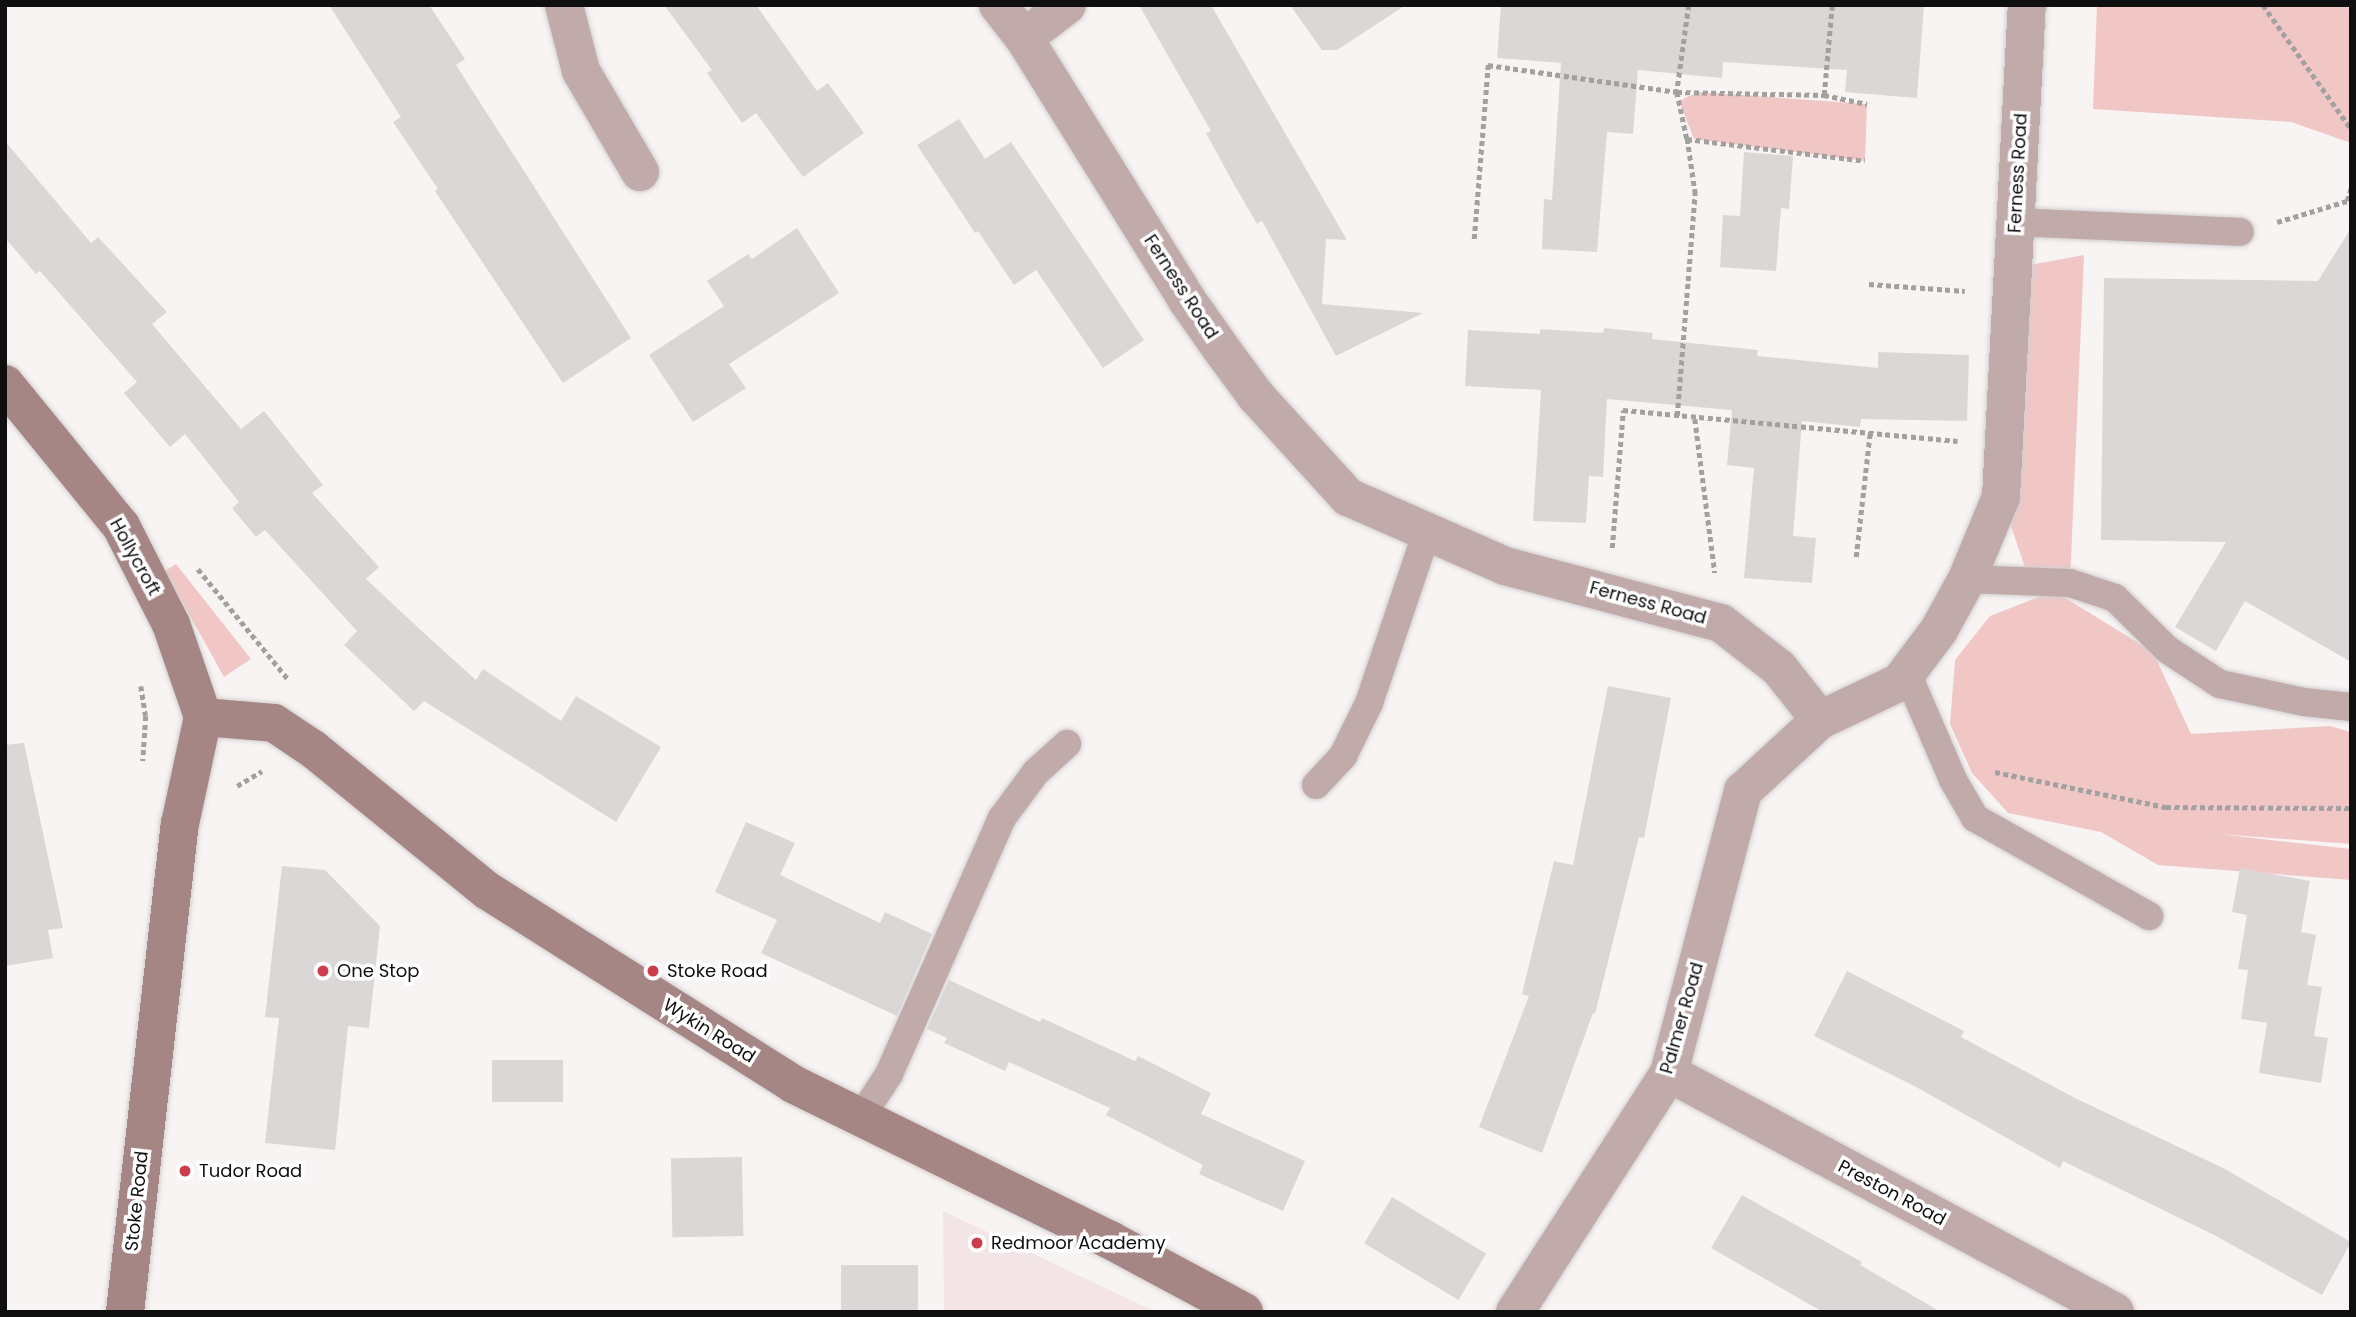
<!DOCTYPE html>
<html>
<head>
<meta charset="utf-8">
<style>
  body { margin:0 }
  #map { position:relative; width:2356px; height:1317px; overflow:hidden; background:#f8f4f4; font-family:Poppins,sans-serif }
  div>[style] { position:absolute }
  .built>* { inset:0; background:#f3e5e5 }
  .green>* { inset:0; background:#f1c7c6 }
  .building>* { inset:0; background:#dcd7d7; transform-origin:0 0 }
  .path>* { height:4.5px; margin-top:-2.25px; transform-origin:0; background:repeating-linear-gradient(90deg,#a3a0a0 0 5px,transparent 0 8.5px) }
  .roads { filter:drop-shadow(0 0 2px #d3cfcf) drop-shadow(0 0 2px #d3cfcf) }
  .lane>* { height:28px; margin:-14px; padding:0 14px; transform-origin:14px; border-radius:14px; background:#c1aaaa }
  .street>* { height:38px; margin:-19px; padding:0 19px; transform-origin:19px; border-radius:19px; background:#c1aaaa }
  .secondary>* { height:38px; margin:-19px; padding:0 19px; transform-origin:19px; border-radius:19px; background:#a68685 }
  .dots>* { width:19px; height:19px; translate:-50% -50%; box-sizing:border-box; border:4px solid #fff; border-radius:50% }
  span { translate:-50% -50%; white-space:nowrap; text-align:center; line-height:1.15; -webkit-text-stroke:7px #fff; paint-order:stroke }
  .street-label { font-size:18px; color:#100f0f }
  .poi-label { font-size:18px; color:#100f0f }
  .left { translate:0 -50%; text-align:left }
  .frame { position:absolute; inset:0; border:7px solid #100f0f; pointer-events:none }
</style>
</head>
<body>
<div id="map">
  <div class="built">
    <div style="clip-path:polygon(943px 1211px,1156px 1312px,944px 1312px)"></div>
  </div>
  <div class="green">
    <div style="clip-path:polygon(2097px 5px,2347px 5px,2351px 12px,2351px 143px,2291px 122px,2093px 109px)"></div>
    <div style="clip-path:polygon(1698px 92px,1867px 104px,1865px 161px,1694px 139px,1679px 101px)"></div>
    <div style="clip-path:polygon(2084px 255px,2070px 583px,2030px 582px,2001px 497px,2013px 268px)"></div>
    <div style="clip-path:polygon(176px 564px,251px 659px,224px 677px,165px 571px)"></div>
    <div style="clip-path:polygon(2054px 591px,2153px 652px,2191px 734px,2330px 726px,2351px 732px,2351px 844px,2218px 834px,2351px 849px,2351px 880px,2158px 865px,2101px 832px,2008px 813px,1972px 773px,1950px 724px,1955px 660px,1990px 616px)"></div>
  </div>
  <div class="building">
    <div style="clip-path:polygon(329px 5px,429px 5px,465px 59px,456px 65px,631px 338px,563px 383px,435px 191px,438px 189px,393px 122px,401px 117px)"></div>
    <div style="clip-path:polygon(664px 5px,756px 5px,817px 91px,828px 83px,864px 133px,803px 177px,756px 113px,742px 123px,707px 73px,712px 70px)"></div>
    <div style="clip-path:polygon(1139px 5px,1211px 5px,1347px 240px,1326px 239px,1322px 304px,1423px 313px,1336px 356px,1262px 221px,1257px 224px,1231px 179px,1206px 133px,1211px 131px)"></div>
    <div style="clip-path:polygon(1290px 5px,1406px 5px,1337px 50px,1322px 50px)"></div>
    <div style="clip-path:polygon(1501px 5px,1924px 5px,1917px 98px,1845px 92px,1847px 70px,1723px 62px,1722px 78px,1638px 70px,1633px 134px,1607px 132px,1597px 252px,1542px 249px,1544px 199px,1552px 200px,1561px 63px,1497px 58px)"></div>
    <div style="clip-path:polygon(959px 119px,985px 159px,1011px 142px,1144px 340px,1103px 368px,1036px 270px,1014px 285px,978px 231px,975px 233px,917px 145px)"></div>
    <div style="clip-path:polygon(5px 141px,91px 243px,98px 237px,167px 312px,152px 324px,241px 429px,264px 411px,323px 485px,312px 493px,379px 567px,366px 579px,425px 634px,476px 680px,483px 669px,561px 721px,576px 696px,661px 747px,616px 822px,424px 701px,414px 711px,344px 645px,357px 631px,265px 530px,256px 537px,232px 508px,239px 502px,185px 434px,170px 447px,124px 393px,137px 382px,40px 271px,36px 274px,5px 238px)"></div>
    <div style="clip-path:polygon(1744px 152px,1793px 156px,1789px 209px,1781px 208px,1776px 271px,1720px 267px,1723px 215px,1740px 216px)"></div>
    <div style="clip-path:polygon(797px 228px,839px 293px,729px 364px,746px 388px,693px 422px,649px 355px,724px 306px,707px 281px,748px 254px,752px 259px)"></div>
    <div style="clip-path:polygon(2351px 228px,2351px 662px,2245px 601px,2216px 651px,2175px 627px,2226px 542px,2101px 540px,2104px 278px,2318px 281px)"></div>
    <div style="clip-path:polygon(1604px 328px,1653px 333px,1652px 339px,1758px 350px,1757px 356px,1878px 368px,1878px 352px,1969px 355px,1967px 421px,1861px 419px,1860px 427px,1802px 421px,1793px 536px,1816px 538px,1812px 583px,1744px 578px,1754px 468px,1727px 465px,1732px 410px,1607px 399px,1603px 477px,1589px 476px,1586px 523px,1533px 521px,1541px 390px,1465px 386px,1468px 330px,1540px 334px,1540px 329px,1603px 333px)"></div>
    <div style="clip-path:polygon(1608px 686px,1671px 698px,1644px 838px,1639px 837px,1595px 1014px,1593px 1013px,1542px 1153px,1479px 1127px,1529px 996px,1522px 994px,1554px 861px,1573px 865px)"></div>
    <div style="clip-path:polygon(24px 743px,63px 928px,48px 930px,53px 958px,5px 966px,5px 745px)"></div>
    <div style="clip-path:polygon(746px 822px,795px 843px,780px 875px,880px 923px,885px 912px,932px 934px,897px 1016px,761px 953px,777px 920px,715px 892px)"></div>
    <div style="clip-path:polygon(282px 866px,325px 870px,380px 926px,369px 1028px,348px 1026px,335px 1150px,265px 1143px,279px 1018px,265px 1017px)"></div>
    <div style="clip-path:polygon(2240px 868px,2310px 881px,2301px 932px,2316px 935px,2307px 985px,2322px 987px,2314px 1036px,2328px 1038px,2321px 1083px,2259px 1073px,2267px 1023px,2241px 1019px,2248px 970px,2238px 969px,2247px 915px,2232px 912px)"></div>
    <div style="clip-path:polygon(1847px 971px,1964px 1031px,1961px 1037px,2077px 1099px,2225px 1169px,2351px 1242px,2322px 1295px,2216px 1236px,2063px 1161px,2060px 1168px,1918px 1088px,1814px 1036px)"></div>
    <div style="clip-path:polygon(949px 980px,1040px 1022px,1042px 1018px,1135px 1061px,1138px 1056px,1211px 1093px,1201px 1114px,1305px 1161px,1283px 1211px,1199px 1174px,1203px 1165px,1106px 1115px,1110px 1108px,1009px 1062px,1005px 1071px,944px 1043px,947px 1038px,927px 1029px)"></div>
    <div style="left:492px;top:1060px;width:71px;height:42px"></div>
    <div style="left:742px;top:1157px;width:79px;height:71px;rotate:89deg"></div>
    <div style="clip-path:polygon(1742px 1195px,1862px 1262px,1860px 1265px,1941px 1312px,1823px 1312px,1711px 1248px)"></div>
    <div style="left:1392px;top:1197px;width:110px;height:54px;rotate:31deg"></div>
    <div style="left:918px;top:1265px;width:47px;height:77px;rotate:90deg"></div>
  </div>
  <div class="path">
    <div style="left:1689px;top:5px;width:88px;rotate:97.9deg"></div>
    <div style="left:1677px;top:92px;width:48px;rotate:78deg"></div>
    <div style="left:1687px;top:139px;width:179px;rotate:7deg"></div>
    <div style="left:2263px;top:5px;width:152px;rotate:54.6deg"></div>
    <div style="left:1824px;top:95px;width:44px;rotate:11.8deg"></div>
    <div style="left:2277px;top:222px;width:73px;rotate:-16.7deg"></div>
    <div style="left:2347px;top:201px;width:14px;rotate:-73deg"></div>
    <div style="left:1474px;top:239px;width:175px;rotate:-85.4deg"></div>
    <div style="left:1488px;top:65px;width:191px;rotate:8.1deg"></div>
    <div style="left:1677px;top:92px;width:147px;rotate:1.2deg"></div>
    <div style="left:1824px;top:95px;width:90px;rotate:-84.9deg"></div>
    <div style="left:1869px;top:284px;width:96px;rotate:4.2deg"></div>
    <div style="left:1677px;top:416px;width:223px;rotate:-85.4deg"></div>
    <div style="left:1695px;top:194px;width:56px;rotate:-98.3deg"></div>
    <div style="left:1695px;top:419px;width:155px;rotate:82.6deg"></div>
    <div style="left:1612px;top:548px;width:138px;rotate:-85.4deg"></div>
    <div style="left:1623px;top:410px;width:336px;rotate:5.3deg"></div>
    <div style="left:1856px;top:557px;width:126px;rotate:-83.6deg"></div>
    <div style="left:198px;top:569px;width:142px;rotate:50.7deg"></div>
    <div style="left:141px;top:686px;width:30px;rotate:81deg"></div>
    <div style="left:146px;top:716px;width:45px;rotate:93.8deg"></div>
    <div style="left:1995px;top:772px;width:175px;rotate:11.6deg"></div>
    <div style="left:2166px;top:807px;width:185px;rotate:0.3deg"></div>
    <div style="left:237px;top:786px;width:29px;rotate:-31deg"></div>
  </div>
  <div class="roads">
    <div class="lane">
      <div style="left:2015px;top:222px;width:225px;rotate:2.5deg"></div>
      <div style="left:1967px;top:579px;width:103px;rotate:2.2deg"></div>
      <div style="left:2070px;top:583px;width:47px;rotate:18.4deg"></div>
      <div style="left:2115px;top:598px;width:74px;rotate:44.5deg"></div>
      <div style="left:2168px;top:650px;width:62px;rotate:33.2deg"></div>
      <div style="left:2220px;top:684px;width:86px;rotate:12.1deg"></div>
      <div style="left:2304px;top:702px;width:47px;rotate:6.1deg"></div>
      <div style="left:1907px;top:673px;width:116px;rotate:66.7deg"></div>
      <div style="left:1953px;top:780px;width:44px;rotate:59.9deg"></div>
      <div style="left:1975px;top:818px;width:200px;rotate:29.4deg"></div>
      <div style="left:1316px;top:785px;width:40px;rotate:-47deg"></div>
      <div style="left:1343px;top:756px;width:59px;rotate:-63.9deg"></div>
      <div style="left:1369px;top:703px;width:181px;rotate:-71.3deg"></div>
      <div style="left:861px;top:1117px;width:51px;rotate:-56.9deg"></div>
      <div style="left:889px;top:1074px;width:280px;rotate:-66.2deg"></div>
      <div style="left:1002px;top:818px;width:57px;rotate:-53.5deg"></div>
      <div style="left:1036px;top:772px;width:42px;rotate:-42.1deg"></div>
    </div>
    <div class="street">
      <div style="left:564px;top:5px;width:68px;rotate:75.6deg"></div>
      <div style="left:581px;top:71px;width:117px;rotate:59.7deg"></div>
      <div style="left:998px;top:5px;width:42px;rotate:51.8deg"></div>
      <div style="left:1024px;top:38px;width:309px;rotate:58.1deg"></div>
      <div style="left:1187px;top:300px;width:66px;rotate:54.9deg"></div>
      <div style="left:1225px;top:354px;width:52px;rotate:53.6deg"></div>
      <div style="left:1256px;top:396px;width:137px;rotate:47.7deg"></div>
      <div style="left:1348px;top:497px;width:171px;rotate:23.7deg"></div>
      <div style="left:1505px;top:566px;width:223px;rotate:14.8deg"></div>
      <div style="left:1721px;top:623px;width:73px;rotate:37.8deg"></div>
      <div style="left:1779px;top:668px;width:66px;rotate:51.7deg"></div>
      <div style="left:1820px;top:720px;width:89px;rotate:-25.4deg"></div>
      <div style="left:1900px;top:682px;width:65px;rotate:-53.1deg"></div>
      <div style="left:1939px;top:630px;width:58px;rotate:-61.2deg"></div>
      <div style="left:1967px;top:579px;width:89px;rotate:-67.5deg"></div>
      <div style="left:2001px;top:497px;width:493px;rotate:-87deg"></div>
      <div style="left:1024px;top:38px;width:54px;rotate:-37.5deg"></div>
      <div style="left:1669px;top:1073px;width:506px;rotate:28.19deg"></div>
      <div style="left:1515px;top:1312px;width:284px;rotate:-57.2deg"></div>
      <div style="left:1669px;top:1073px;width:292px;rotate:-75.3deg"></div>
      <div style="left:1743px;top:791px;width:105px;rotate:-42.7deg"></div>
    </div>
    <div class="secondary">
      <div style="left:5px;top:384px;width:183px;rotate:50.8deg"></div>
      <div style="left:121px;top:526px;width:110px;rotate:63deg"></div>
      <div style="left:171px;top:624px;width:98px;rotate:71deg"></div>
      <div style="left:203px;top:717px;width:71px;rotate:4.8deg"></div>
      <div style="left:274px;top:723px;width:47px;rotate:33.7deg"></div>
      <div style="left:313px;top:749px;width:225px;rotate:39.1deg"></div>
      <div style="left:488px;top:891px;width:361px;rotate:32.3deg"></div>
      <div style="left:793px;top:1084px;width:353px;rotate:26.2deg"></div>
      <div style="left:1110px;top:1240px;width:152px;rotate:28.2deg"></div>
      <div style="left:125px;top:1312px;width:491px;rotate:-83.6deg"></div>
      <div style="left:180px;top:824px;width:109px;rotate:-77.9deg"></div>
    </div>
  </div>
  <div class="dots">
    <div style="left:323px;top:971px;background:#cc3c4b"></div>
    <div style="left:653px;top:971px;background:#cc3c4b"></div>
    <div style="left:185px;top:1171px;background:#cc3c4b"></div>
    <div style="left:977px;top:1243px;background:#cc3c4b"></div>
  </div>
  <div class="street-label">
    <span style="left:2018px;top:173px;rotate:-87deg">Ferness Road</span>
    <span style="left:1181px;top:287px;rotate:57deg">Ferness Road</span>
    <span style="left:135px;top:557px;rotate:61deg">Hollycroft</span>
    <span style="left:1648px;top:603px;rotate:15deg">Ferness Road</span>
    <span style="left:1682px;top:1018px;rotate:-74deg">Palmer Road</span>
    <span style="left:709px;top:1031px;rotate:32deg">Wykin Road</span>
    <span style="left:1892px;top:1193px;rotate:28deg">Preston Road</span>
    <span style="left:137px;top:1201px;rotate:-84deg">Stoke Road</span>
  </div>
  <div class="poi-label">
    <span class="left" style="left:337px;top:971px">One Stop</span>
    <span class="left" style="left:667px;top:971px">Stoke Road</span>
    <span class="left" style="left:199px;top:1171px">Tudor Road</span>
    <span class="left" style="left:991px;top:1243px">Redmoor Academy</span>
  </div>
  <div class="frame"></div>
</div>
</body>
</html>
